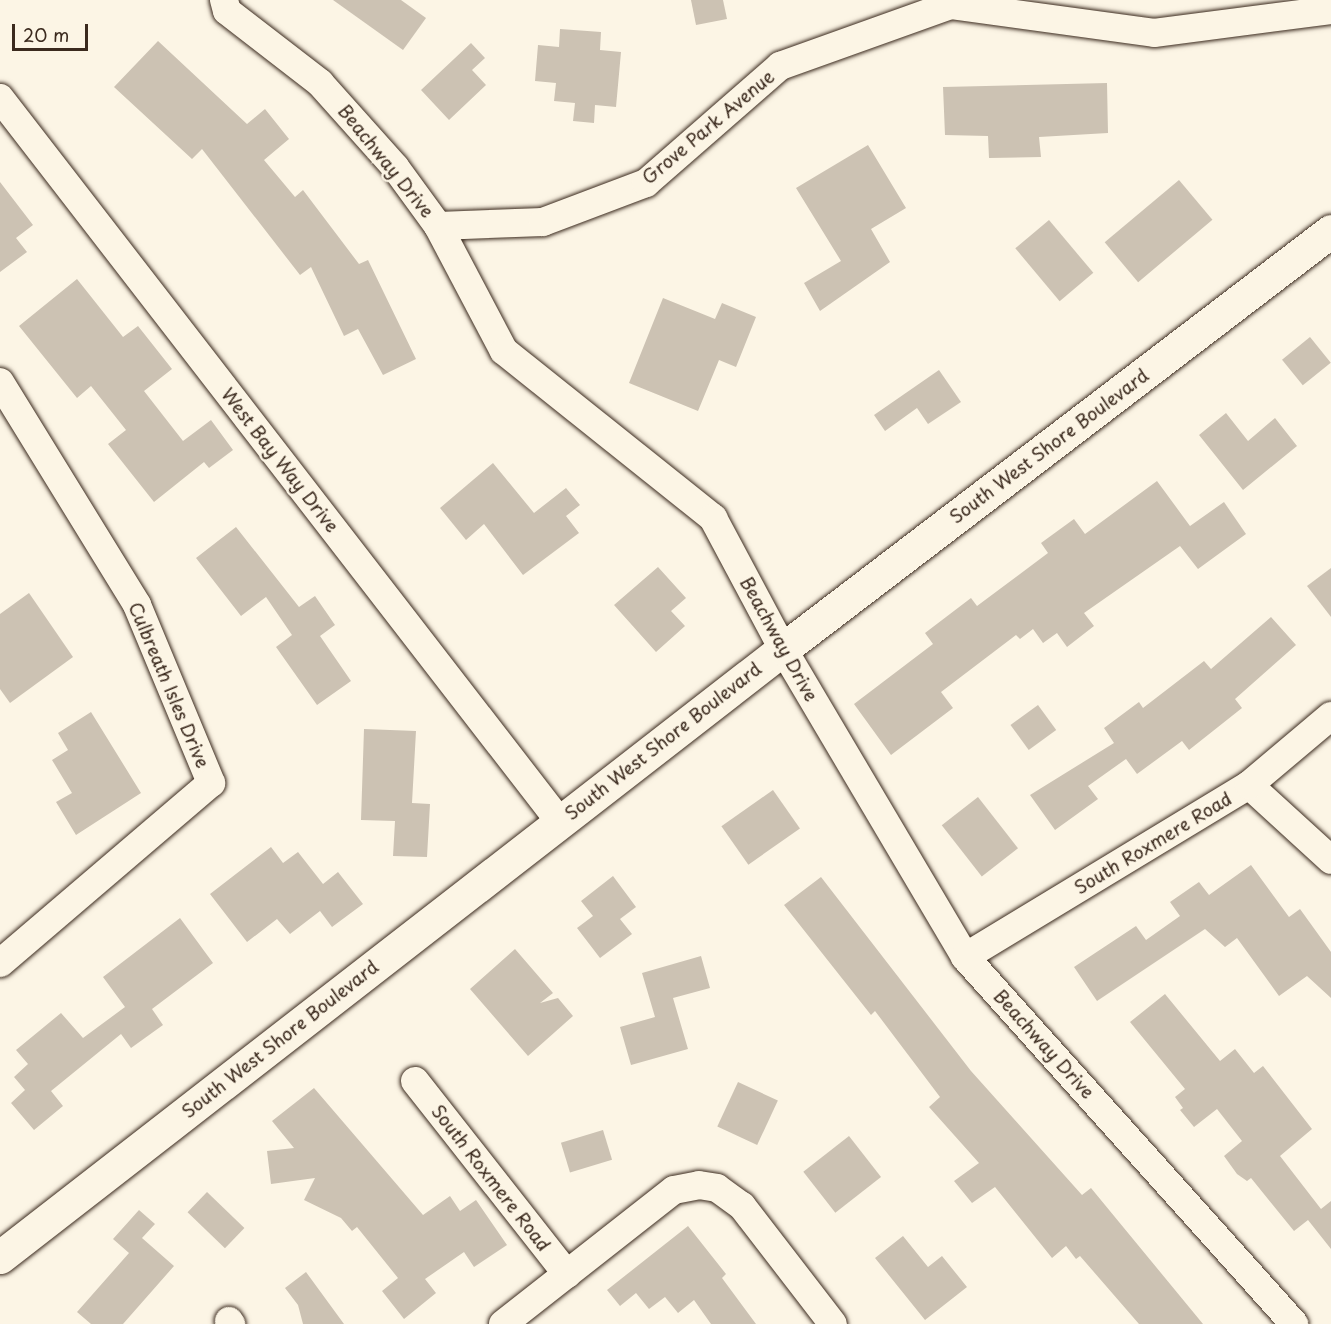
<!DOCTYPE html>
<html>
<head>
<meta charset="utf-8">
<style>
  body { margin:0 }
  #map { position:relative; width:1331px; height:1324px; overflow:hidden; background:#fcf5e5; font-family:"Playpen Sans",sans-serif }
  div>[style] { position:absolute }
  .building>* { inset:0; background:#ccc2b3; transform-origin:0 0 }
  .roads { filter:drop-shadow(0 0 2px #3b2a1e) drop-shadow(0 0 2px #3b2a1e) }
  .street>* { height:28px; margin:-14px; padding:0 14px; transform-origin:14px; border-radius:14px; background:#fcf5e5 }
  .secondary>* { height:33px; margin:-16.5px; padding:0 16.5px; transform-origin:16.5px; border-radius:16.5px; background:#fcf5e5 }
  span { translate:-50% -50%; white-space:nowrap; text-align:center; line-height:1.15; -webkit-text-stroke:5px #fcf5e5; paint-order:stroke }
  .street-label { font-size:18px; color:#3b2a1e }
  .scale { position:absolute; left:12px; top:24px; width:76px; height:27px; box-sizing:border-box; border:3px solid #3b2a1e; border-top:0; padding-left:8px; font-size:18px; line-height:21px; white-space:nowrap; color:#3b2a1e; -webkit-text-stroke:4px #fcf5e5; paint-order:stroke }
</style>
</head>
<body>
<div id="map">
  <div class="building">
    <div style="clip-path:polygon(333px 0,401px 0,426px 18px,403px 50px)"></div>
    <div style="clip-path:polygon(691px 0,723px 0,727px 19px,696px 25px)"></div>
    <div style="clip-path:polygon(560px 29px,601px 32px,600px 50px,621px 52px,616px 107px,595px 105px,594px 123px,573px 121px,575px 103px,554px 101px,556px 83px,535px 81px,538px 45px,559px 47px)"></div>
    <div style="clip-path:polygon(158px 41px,247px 124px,265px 109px,289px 139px,264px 160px,295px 197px,303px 190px,359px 264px,368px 260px,416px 359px,383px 375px,358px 329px,344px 336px,311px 267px,300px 275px,202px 149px,192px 159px,114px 87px)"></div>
    <div style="clip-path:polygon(471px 43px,485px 58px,472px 70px,486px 85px,449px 120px,421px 90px)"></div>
    <div style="clip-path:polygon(1107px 83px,1108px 133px,1039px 137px,1041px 157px,989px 158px,988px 136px,945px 135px,943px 87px)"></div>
    <div style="clip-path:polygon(868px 145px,906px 208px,871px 229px,890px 262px,820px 311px,804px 283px,841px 261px,796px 188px)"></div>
    <div style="left:1179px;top:180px;width:52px;height:97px;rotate:50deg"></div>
    <div style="clip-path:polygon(0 182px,33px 225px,16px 238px,27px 252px,0 272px)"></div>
    <div style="left:1049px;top:220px;width:69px;height:44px;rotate:50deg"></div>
    <div style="clip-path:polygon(77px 279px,123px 337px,138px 326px,172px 369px,144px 391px,183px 441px,211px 420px,233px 450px,209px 468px,204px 462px,154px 502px,108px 444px,126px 430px,91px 386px,77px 398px,19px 326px)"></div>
    <div style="clip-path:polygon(663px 298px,715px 319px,722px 303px,756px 317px,736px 367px,719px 360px,698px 411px,629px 383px)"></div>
    <div style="left:1310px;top:337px;width:33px;height:36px;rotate:51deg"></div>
    <div style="clip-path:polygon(939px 370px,961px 402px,928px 424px,917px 408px,885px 431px,874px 415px)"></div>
    <div style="clip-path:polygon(1226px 413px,1248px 441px,1275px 418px,1297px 446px,1243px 490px,1199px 435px)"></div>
    <div style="clip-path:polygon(493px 463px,534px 513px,566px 488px,580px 505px,566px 516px,579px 533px,523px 575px,484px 524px,466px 540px,440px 508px)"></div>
    <div style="clip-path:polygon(1157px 481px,1190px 526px,1224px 502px,1246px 534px,1198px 569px,1180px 546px,1084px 613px,1094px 626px,1067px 647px,1057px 633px,1043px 643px,1033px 629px,1020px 639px,1016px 635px,941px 692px,953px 708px,891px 755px,854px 704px,933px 644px,925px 633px,971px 598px,977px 606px,1048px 553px,1041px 543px,1074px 519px,1085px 534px)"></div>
    <div style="clip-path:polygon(236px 527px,299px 607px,315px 596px,335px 625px,320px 636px,351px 681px,317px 705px,276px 647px,292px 635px,266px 597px,241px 616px,196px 558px)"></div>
    <div style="clip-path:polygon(658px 567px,686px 598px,671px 611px,685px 626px,656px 652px,614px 605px)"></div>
    <div style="clip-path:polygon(1331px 568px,1331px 617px,1307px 586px)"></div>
    <div style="clip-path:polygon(29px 593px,73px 657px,10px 703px,0 689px,0 614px)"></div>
    <div style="clip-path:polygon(1271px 617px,1296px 645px,1235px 699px,1242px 708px,1189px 750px,1182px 741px,1137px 774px,1126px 759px,1088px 786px,1098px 799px,1055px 830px,1030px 795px,1114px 743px,1104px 728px,1139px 702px,1143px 708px,1204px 661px,1211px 669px)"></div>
    <div style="left:1038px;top:705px;width:31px;height:34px;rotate:54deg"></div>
    <div style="clip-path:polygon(91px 712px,141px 793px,76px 835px,56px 802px,72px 793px,52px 760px,68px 750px,58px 733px)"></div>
    <div style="clip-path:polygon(364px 729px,416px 731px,412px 803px,430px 804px,427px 857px,393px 856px,395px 821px,361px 820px)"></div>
    <div style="left:773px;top:790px;width:47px;height:63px;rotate:55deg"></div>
    <div style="left:978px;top:797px;width:65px;height:46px;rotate:52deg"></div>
    <div style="clip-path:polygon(271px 847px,283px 863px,298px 852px,323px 884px,338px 872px,363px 904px,332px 927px,320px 911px,290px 934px,277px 919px,247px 942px,210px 894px)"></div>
    <div style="clip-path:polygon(1251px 865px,1289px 917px,1300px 909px,1331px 952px,1331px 998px,1307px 976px,1279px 996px,1237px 938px,1225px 947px,1205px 929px,1097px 1001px,1074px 967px,1136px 926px,1146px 940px,1180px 916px,1170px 902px,1199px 882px,1209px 895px)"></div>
    <div style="clip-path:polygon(613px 876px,636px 907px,620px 919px,632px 934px,600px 958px,577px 928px,593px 916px,581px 901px)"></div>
    <div style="clip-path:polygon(821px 877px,971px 1071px,1082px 1195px,1091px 1188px,1203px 1324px,1139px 1324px,1080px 1256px,1076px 1259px,1066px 1246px,1052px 1258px,995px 1187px,972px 1203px,954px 1181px,979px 1163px,929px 1107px,940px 1097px,875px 1011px,871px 1015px,784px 905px)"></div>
    <div style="clip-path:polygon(180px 918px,213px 963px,152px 1009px,163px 1025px,131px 1048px,121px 1034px,51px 1091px,63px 1106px,34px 1130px,11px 1103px,25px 1090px,14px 1077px,28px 1064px,16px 1050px,61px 1013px,83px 1038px,125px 1007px,103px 977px)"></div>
    <div style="clip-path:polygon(515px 949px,553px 993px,540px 1003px,558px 998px,573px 1016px,528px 1056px,470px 989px)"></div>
    <div style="clip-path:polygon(701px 956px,710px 988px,673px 998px,688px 1049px,631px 1065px,620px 1027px,655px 1017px,642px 973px)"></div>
    <div style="clip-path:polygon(1165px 994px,1220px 1061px,1235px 1049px,1254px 1073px,1263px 1066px,1312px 1129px,1280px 1156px,1321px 1209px,1331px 1201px,1331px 1249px,1308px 1220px,1294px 1231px,1251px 1178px,1247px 1181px,1237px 1174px,1224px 1156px,1242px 1141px,1217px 1109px,1194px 1127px,1180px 1110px,1183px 1108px,1175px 1097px,1185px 1089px,1130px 1022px)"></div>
    <div style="left:738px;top:1082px;width:44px;height:49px;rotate:25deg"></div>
    <div style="clip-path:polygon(314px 1088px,423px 1215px,450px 1196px,460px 1211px,476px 1200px,507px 1245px,474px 1267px,464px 1252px,425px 1279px,436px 1293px,404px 1319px,382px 1291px,398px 1278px,357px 1227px,352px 1231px,341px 1218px,304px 1200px,315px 1178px,271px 1184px,267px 1151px,294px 1148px,272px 1121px)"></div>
    <div style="left:603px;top:1130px;width:31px;height:44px;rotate:73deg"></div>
    <div style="left:849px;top:1136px;width:52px;height:58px;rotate:52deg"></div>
    <div style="left:207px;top:1192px;width:52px;height:28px;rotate:44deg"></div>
    <div style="clip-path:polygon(139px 1210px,155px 1224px,142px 1238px,174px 1266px,123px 1324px,91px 1324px,77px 1312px,129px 1253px,113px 1239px)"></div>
    <div style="clip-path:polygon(688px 1226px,726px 1274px,722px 1278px,756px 1324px,711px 1324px,694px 1300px,678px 1313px,665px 1297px,649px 1309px,636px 1293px,620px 1306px,607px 1290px)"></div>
    <div style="clip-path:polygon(903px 1236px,928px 1267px,942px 1256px,967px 1287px,925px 1320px,875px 1258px)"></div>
    <div style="clip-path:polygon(306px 1272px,344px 1324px,303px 1324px,298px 1305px,285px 1288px)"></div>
  </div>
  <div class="roads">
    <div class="street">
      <div style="left:224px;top:0;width:11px;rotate:75deg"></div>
      <div style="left:227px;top:11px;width:118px;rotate:37.7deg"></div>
      <div style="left:320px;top:83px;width:113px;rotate:48.2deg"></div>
      <div style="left:395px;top:167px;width:73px;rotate:53.9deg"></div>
      <div style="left:438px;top:226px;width:141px;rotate:62.2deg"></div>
      <div style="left:504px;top:351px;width:268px;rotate:38.6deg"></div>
      <div style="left:713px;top:518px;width:149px;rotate:61.9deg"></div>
      <div style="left:783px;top:649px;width:358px;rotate:59.4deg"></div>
      <div style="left:965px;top:957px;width:493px;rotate:48.1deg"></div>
      <div style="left:0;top:98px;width:915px;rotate:52.28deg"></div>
      <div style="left:438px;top:226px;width:105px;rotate:-2.2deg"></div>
      <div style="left:543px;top:222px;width:110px;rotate:-20.7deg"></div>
      <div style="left:646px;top:183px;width:178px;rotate:-41.1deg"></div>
      <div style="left:780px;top:66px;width:181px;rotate:-19.7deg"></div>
      <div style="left:950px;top:5px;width:206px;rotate:7.8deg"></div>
      <div style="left:1154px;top:33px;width:178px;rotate:-7.4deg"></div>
      <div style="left:0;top:382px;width:262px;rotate:58.4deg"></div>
      <div style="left:137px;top:605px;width:193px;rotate:67.4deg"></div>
      <div style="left:211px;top:783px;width:277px;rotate:139.5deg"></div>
      <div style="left:1249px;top:785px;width:111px;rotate:42.4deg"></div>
      <div style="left:965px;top:957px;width:332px;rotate:-31.2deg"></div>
      <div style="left:1249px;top:785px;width:107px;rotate:-40.1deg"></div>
      <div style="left:415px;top:1081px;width:246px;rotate:51.8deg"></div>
      <div style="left:229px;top:1321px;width:4px;rotate:56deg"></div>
      <div style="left:503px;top:1324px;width:217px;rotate:-38.1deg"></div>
      <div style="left:674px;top:1190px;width:25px;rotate:-11deg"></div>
      <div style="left:699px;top:1185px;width:18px;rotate:9deg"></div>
      <div style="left:717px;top:1188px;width:31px;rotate:36deg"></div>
      <div style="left:742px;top:1206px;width:149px;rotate:52.4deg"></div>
    </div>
    <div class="secondary">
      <div style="left:0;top:1257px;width:991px;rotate:-37.83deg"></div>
      <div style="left:783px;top:649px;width:689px;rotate:-37.34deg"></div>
    </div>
  </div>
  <div class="street-label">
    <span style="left:708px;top:127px;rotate:-40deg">Grove Park Avenue</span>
    <span style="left:386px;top:161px;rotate:51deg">Beachway Drive</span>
    <span style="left:1049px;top:446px;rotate:-37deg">South West Shore Boulevard</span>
    <span style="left:280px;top:460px;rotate:52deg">West Bay Way Drive</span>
    <span style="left:779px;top:639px;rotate:61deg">Beachway Drive</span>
    <span style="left:169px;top:685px;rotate:67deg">Culbreath Isles Drive</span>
    <span style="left:663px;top:741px;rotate:-38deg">South West Shore Boulevard</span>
    <span style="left:1153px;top:843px;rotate:-31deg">South Roxmere Road</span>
    <span style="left:280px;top:1039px;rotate:-38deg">South West Shore Boulevard</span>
    <span style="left:1044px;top:1044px;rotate:48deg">Beachway Drive</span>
    <span style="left:491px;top:1178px;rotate:52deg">South Roxmere Road</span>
  </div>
  <div class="scale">20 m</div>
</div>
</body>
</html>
